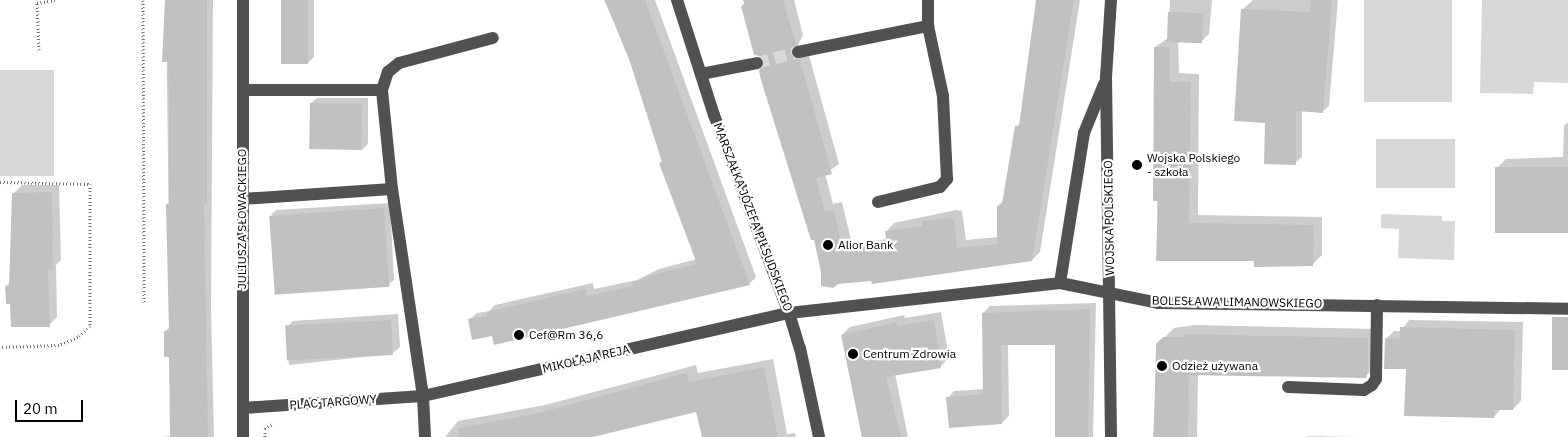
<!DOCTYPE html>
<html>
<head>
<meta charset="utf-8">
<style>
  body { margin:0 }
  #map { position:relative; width:1568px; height:437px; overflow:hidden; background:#fff; font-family:"IBM Plex Sans",sans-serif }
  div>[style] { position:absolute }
  .green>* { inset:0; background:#d8d8d8; transform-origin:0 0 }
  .shadow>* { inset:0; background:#0003 }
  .building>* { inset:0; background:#c0c0c0; transform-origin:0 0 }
  .minor-tunnel>* { height:12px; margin-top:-6px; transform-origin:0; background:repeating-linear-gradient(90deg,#d9d9d9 0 12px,transparent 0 18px) }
  .path>* { height:3px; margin-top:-1.5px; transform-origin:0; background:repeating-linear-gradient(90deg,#737373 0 1px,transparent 0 3.5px) }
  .minor>* { height:12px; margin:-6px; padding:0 6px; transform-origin:6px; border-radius:6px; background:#515151 }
  .dots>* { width:14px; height:14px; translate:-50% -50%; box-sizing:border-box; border:2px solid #fff; border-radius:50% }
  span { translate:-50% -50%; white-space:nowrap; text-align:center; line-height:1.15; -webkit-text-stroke:4.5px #fff; paint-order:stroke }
  .poi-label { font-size:12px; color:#000 }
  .left { translate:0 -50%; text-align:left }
  .street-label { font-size:12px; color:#000 }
  .scale { position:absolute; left:15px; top:400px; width:68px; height:22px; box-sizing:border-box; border:2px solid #000; border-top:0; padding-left:6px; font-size:15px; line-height:18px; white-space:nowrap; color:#000; -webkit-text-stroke:4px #fff; paint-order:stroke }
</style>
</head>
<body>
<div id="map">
  <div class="green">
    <div style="left:1364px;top:0;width:88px;height:102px"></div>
    <div style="clip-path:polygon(1482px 0,1568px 0,1568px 83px,1534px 82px,1533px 94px,1480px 93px)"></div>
    <div style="left:0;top:70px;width:54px;height:106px"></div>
    <div style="left:1376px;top:139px;width:79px;height:49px"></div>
    <div style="clip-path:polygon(1381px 214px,1442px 216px,1442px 221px,1455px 221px,1454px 260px,1398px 258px,1399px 229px,1381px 228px)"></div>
  </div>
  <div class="shadow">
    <div style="clip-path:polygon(166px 0,213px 0,211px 308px,214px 437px,162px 437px,171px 436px,171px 371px,165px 331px,170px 327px)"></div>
    <div style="clip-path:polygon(282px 0,314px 0,314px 57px,308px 63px)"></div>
    <div style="clip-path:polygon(604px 0,655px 0,756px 277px,749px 284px,493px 334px,469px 320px,477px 313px,489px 311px,495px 305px,593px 283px,594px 289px,637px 280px,659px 269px,697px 259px,660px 164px,663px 161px,631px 61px)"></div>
    <div style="clip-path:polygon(745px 0,794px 0,803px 35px,798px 45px,808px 52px,839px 164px,825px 174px,833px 204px,842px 202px,852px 244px,887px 239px,886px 232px,894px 223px,956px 210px,962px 211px,966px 240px,998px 237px,998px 206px,1004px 200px,1016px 127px,1021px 122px,1038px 0,1080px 0,1040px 252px,1032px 260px,873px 279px,823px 272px,766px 61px,742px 7px)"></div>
    <div style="clip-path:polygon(1170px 0,1212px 0,1209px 34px,1201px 42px,1178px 41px,1179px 73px,1199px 74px,1198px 215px,1322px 217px,1322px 255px,1313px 264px,1256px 260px,1158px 259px,1155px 47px,1168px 38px)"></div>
    <div style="clip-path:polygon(1253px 0,1338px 0,1329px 106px,1322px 112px,1302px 110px,1302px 157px,1295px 163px,1266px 122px,1242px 10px)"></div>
    <div style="clip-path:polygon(317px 98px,368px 98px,368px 144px,362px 150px,311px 103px)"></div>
    <div style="clip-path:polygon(1568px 122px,1568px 231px,1496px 169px,1506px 159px,1563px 157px,1564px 126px)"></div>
    <div style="clip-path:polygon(22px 185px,59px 185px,61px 260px,56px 265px,57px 317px,49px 325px,11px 303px,6px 286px,11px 282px,14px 193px)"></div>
    <div style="clip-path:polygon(390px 203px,394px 280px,388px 285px,271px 215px,276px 210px)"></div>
    <div style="clip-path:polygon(1096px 303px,1093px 437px,1056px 437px,1057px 344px,1008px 343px,1009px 416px,1002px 423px,948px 398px,954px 391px,984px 389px,983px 313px,990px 306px)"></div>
    <div style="clip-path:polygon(941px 312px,949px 358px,941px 366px,895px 374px,908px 437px,862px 437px,842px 335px,850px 327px,904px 315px,905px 318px)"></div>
    <div style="clip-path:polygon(398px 314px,400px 347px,392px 354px,289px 365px,286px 328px,293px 321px)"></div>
    <div style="clip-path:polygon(1409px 320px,1523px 322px,1521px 401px,1513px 409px,1501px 409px,1494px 417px,1408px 368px,1386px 339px,1394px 331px,1401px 331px)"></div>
    <div style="clip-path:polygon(1195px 325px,1378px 329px,1375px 367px,1365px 377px,1198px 374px,1197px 437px,1153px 437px,1157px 345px,1174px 328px)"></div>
    <div style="clip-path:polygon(773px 359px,787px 434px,795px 433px,796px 437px,703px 437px,697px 411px,587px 437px,445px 437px,458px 421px,545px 405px,696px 365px,698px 373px)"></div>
    <div style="clip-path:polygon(1308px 436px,1355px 437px,1306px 437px)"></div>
  </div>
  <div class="building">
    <div style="clip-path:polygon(165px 0,207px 0,207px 203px,204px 203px,208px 437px,170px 437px,169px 357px,164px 357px,164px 331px,169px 331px,166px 204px,169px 204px,169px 111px,168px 62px,162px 62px)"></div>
    <div style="left:281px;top:0;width:27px;height:64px"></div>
    <div style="clip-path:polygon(605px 0,645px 0,750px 285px,494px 345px,492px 336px,472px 340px,468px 319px,487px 316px,486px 312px,586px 289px,587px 296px,633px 286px,632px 283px,651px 275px,697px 264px,659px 163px,662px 162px,630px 62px)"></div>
    <div style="clip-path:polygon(743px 0,783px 0,796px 44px,790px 54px,800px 60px,832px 174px,816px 178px,825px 212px,834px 210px,843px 251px,887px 246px,885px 231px,922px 226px,922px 221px,947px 218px,954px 219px,957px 248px,997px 244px,997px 206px,1002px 204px,1015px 126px,1019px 126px,1036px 0,1074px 0,1032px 261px,872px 284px,871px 281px,838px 284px,833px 288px,821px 286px,821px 272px,814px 240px,811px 240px,761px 80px,759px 71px,765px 61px,760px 56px,754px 55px,741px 6px,745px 5px)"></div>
    <div style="clip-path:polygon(1311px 0,1332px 0,1323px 113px,1296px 111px,1296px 165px,1264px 164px,1265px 123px,1234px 121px,1241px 9px,1310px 12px)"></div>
    <div style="left:1168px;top:12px;width:35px;height:30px;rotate:2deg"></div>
    <div style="clip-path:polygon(1154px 47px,1170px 47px,1170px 82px,1191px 82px,1189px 223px,1314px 225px,1313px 266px,1254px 267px,1254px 261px,1156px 261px,1158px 201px,1153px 201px)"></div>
    <div style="left:310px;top:103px;width:52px;height:46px;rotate:1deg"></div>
    <div style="left:1568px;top:167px;width:66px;height:73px;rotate:90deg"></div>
    <div style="clip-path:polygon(52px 192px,53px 269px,48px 270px,50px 327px,11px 327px,10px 304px,6px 304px,5px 286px,9px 286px,12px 193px)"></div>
    <div style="left:384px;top:208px;width:79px;height:115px;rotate:86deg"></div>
    <div style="clip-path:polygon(1090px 309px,1088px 437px,1055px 437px,1055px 345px,1001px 345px,1002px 424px,949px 428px,946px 397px,983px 394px,982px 313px)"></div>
    <div style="left:1552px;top:317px;width:16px;height:53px"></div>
    <div style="left:391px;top:320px;width:35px;height:106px;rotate:87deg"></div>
    <div style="clip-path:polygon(934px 320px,941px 368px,886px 377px,901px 437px,862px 437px,841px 335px,897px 322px,897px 326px)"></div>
    <div style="clip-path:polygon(1400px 327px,1515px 330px,1513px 410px,1494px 410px,1494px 418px,1404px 416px,1406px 369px,1384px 369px,1385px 338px,1400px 339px)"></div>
    <div style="clip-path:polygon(1184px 334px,1368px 338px,1368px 368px,1366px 378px,1189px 375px,1188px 437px,1154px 437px,1156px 344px,1163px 337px,1184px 337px)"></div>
    <div style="clip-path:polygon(764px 367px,778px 437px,702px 437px,696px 412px,593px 437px,459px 437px,458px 428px,535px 414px,687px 373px,689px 382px)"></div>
  </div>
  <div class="minor-tunnel">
    <div style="left:757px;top:63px;width:42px;rotate:-15deg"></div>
  </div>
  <div class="path">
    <div style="left:143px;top:0;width:302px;rotate:89.8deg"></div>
    <div style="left:39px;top:50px;width:47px;rotate:-92.4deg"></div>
    <div style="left:37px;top:3px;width:18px;rotate:-9deg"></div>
    <div style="left:0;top:182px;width:90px;rotate:1.3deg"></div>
    <div style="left:90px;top:184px;width:142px;rotate:90deg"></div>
    <div style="left:90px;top:326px;width:16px;rotate:137deg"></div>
    <div style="left:78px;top:337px;width:21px;rotate:157deg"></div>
    <div style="left:59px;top:345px;width:59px;rotate:178.1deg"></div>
    <div style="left:265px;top:437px;width:8px;rotate:-90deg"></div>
    <div style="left:265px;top:429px;width:9px;rotate:-36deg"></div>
  </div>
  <div class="minor">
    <div style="left:243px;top:0;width:437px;rotate:90deg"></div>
    <div style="left:677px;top:0;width:121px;rotate:72.2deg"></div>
    <div style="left:714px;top:115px;width:212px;rotate:69.3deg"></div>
    <div style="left:789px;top:313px;width:37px;rotate:73deg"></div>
    <div style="left:800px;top:348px;width:91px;rotate:77.9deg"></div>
    <div style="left:1111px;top:0;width:77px;rotate:93.7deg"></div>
    <div style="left:1106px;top:77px;width:360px;rotate:89.2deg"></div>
    <div style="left:798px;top:52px;width:133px;rotate:-11.3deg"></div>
    <div style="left:701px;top:74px;width:57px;rotate:-11.1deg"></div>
    <div style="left:243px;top:90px;width:139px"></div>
    <div style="left:242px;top:199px;width:150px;rotate:-3.8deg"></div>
    <div style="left:878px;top:202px;width:64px;rotate:-13.6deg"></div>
    <div style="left:940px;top:187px;width:11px;rotate:-49deg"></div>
    <div style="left:947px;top:179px;width:83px;rotate:-92.8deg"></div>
    <div style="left:943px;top:96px;width:72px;rotate:-102.1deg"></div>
    <div style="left:928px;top:26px;width:26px;rotate:-90deg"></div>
    <div style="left:1060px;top:283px;width:152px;rotate:-80.9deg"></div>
    <div style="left:1084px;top:133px;width:53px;rotate:-67.8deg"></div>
    <div style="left:1288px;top:387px;width:76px;rotate:2.3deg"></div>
    <div style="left:1364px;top:390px;width:9px;rotate:-32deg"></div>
    <div style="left:1372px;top:385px;width:7px;rotate:-56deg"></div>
    <div style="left:1376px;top:379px;width:74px;rotate:-89.2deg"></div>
    <div style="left:243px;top:408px;width:180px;rotate:-3.8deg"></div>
    <div style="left:423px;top:396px;width:375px;rotate:-12.8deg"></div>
    <div style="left:789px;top:313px;width:273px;rotate:-6.3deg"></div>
    <div style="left:1060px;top:283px;width:100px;rotate:11.5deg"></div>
    <div style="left:1158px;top:303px;width:410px;rotate:0.8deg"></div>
    <div style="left:425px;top:437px;width:41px;rotate:-92.8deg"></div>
    <div style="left:423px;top:396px;width:209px;rotate:-98.5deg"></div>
    <div style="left:392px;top:189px;width:100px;rotate:-95.8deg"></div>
    <div style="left:382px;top:90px;width:19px;rotate:-72deg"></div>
    <div style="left:388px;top:72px;width:14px;rotate:-39deg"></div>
    <div style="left:399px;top:63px;width:97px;rotate:-14.9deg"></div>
  </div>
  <div class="dots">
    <div style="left:1137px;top:165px;background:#000"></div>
    <div style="left:828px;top:245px;background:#000"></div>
    <div style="left:519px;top:335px;background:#000"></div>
    <div style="left:853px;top:354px;background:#000"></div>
    <div style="left:1162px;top:366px;background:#000"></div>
  </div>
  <div class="poi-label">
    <span class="left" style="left:1147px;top:165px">Wojska Polskiego<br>- szkoła</span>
    <span class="left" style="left:838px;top:245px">Alior Bank</span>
    <span class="left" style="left:529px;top:335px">Cef@Rm 36,6</span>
    <span class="left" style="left:863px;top:354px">Centrum Zdrowia</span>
    <span class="left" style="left:1172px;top:366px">Odzież używana</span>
  </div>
  <div class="street-label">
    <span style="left:753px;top:217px;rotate:69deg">MARSZAŁKA JÓZEFA PIŁSUDSKIEGO</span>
    <span style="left:1109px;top:218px;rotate:-91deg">WOJSKA POLSKIEGO</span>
    <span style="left:242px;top:219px;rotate:-90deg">JULIUSZA SŁOWACKIEGO</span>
    <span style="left:1237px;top:302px;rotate:1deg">BOLESŁAWA LIMANOWSKIEGO</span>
    <span style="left:586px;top:359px;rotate:-13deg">MIKOŁAJA REJA</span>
    <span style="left:333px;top:402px;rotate:-4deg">PLAC TARGOWY</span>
  </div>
  <div class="scale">20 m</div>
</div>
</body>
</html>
